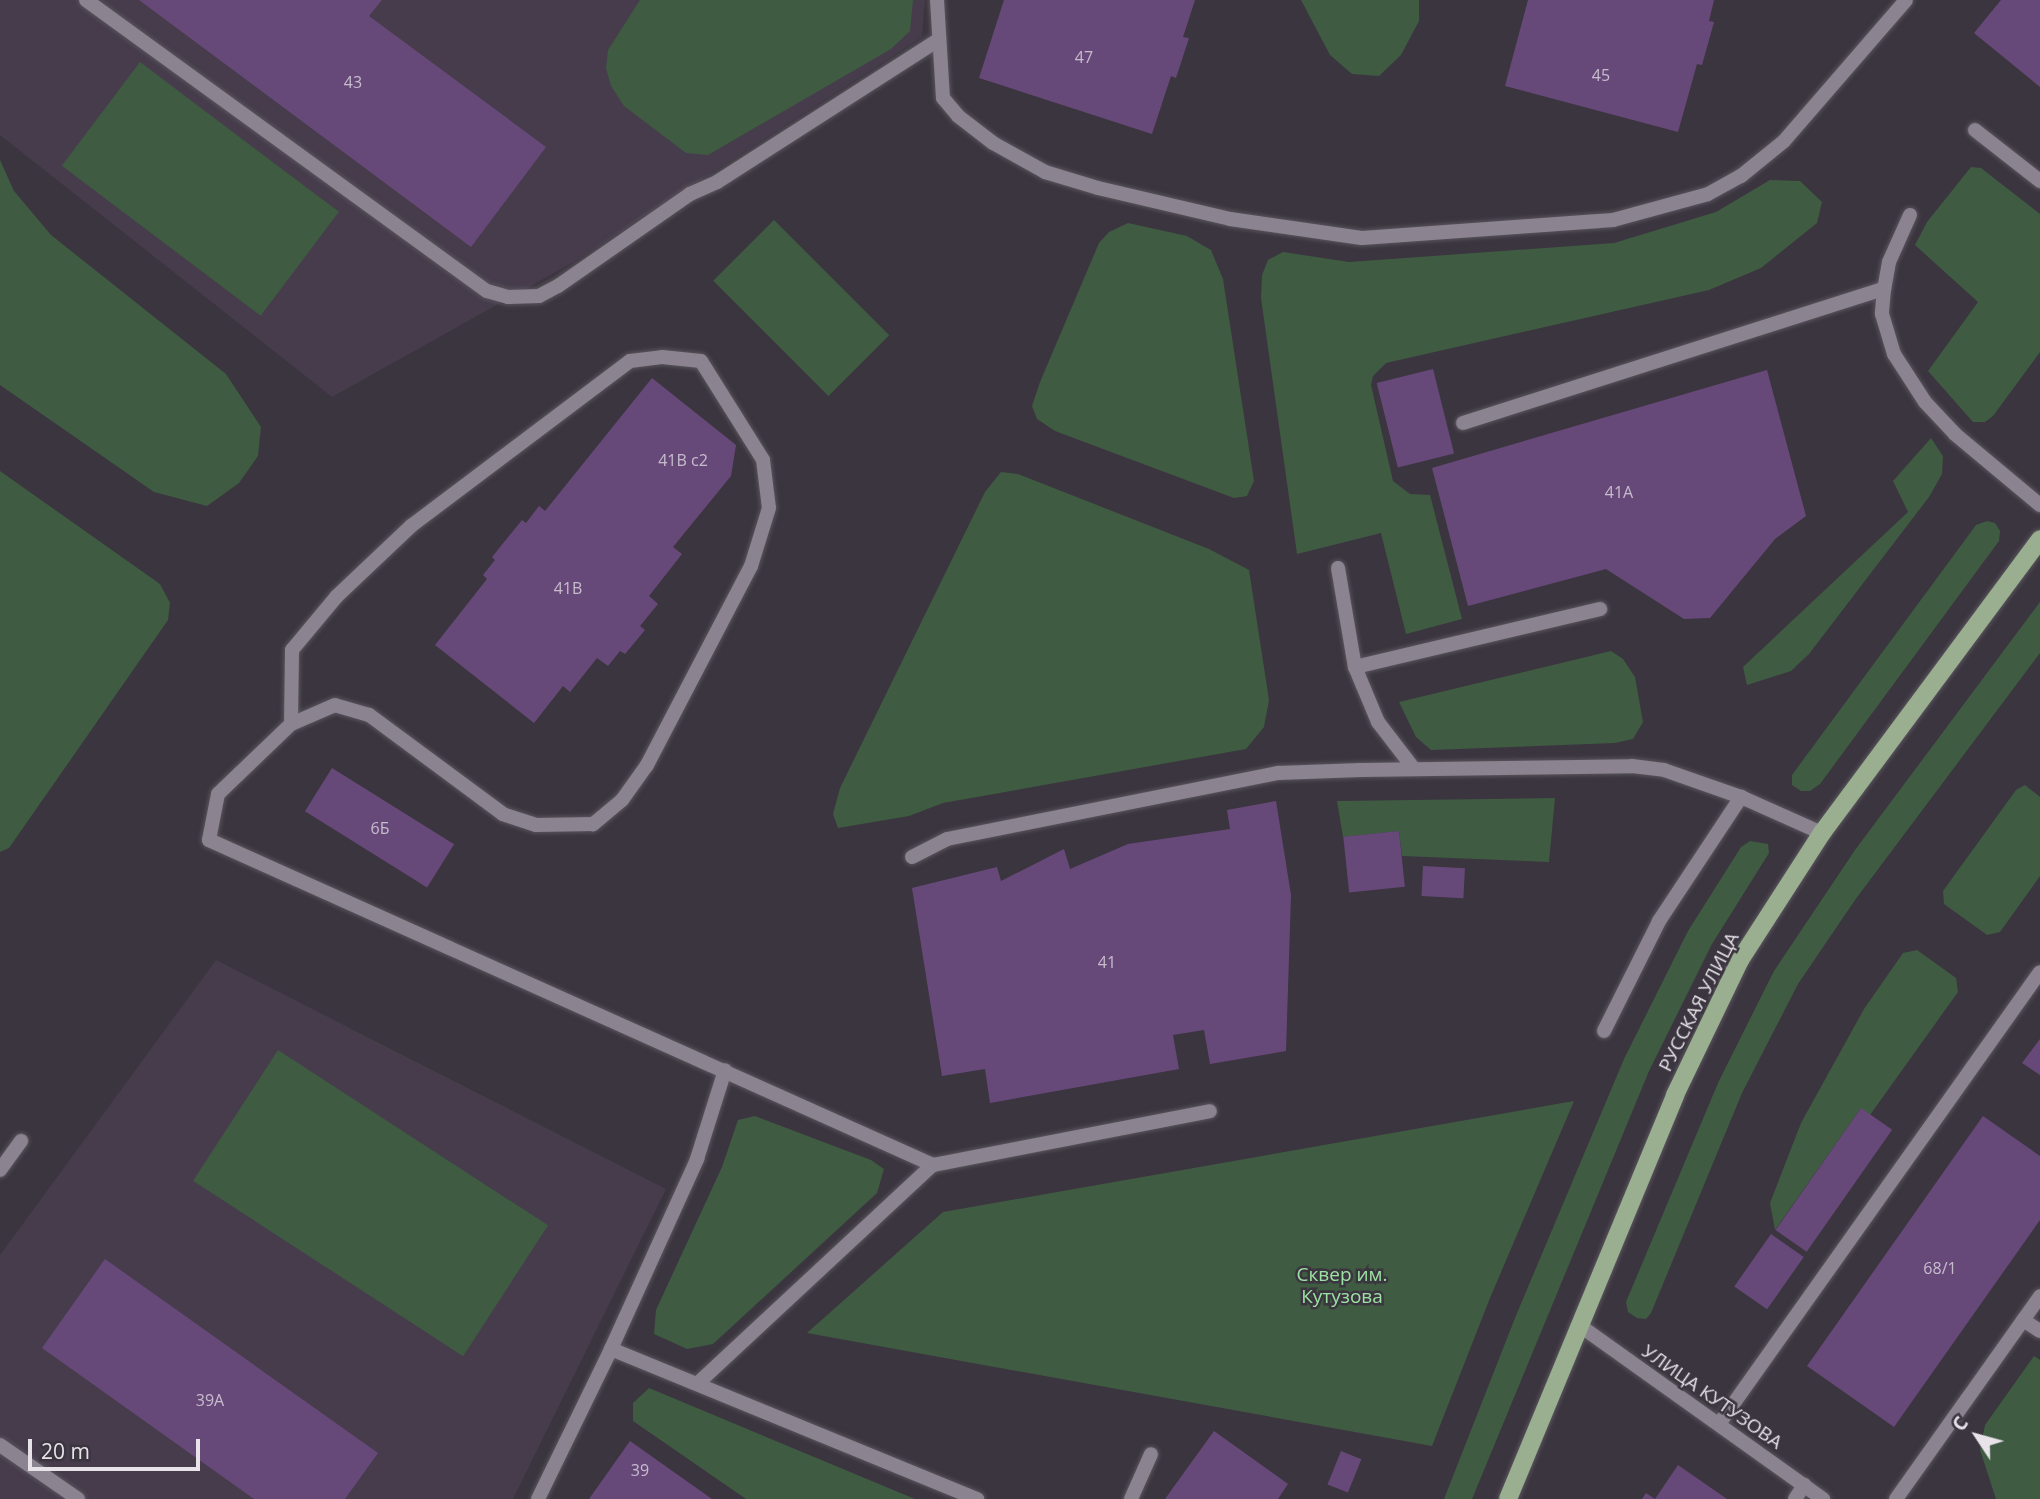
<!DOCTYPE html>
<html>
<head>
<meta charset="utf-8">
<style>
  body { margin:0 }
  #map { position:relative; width:2040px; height:1499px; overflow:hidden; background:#3b353f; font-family:"Open Sans",sans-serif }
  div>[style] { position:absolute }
  .built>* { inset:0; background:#463c4c }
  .green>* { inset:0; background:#3f5b42; transform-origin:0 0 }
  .building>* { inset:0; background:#674979; transform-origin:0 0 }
  .roads { filter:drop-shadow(0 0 2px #59545c) drop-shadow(0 0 2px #59545c) }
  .service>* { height:14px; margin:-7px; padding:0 7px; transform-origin:7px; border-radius:7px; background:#8b8490 }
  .minor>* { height:14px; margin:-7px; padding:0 7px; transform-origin:7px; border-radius:7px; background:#8b8490 }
  .primary>* { height:18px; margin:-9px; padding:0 9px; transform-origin:9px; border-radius:9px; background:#99af90 }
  span { translate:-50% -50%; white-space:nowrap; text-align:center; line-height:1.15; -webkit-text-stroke:5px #3b353f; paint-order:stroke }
  .number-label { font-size:16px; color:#c7bccd }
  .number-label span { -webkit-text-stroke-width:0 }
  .street-label { font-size:19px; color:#e7e3e9 }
  .park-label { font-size:19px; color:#9be2a2 }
  .north { position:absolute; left:1942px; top:1401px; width:70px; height:70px; -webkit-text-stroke:5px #3b353f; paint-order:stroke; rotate:306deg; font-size:19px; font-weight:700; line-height:28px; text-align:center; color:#e7e3e9 }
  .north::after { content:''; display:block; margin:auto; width:24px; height:32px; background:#e7e3e9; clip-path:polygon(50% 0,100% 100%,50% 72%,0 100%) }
  .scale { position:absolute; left:28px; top:1439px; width:172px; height:32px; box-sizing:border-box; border:4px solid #e7e3e9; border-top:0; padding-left:9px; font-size:21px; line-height:24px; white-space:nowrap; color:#e7e3e9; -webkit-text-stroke:5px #3b353f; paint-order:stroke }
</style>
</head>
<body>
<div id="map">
  <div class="built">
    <div style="clip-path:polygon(0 0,925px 0,922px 37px,572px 263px,332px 397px,0 135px)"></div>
    <div style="clip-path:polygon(216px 960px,666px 1189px,513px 1499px,0 1499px,0 1255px)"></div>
  </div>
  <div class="green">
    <div style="clip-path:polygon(640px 0,913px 0,910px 31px,891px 49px,708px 155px,686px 153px,624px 106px,611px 86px,606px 68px,608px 50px)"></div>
    <div style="clip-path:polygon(1301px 0,1419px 0,1419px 21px,1401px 55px,1379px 76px,1352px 74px,1330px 55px)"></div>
    <div style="left:140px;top:62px;width:249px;height:130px;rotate:37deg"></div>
    <div style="clip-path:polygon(0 160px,14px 191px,51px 235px,226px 374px,261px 427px,258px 456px,239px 483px,207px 506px,154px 492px,0 385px)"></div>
    <div style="clip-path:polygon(1971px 167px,1981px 168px,2040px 214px,2040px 352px,1993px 416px,1985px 422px,1973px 422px,1928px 371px,1978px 302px,1915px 245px,1927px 222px)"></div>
    <div style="clip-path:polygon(1770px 180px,1800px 181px,1822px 202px,1817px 223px,1761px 268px,1709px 290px,1386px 363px,1373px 376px,1371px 385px,1393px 481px,1410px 494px,1430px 495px,1462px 619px,1406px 634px,1381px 533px,1297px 554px,1261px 298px,1262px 275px,1268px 260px,1283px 252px,1349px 262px,1614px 243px,1716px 212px)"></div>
    <div style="left:774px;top:220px;width:163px;height:86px;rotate:45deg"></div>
    <div style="clip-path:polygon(1128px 223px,1187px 236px,1211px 250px,1223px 279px,1254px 481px,1247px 496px,1234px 498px,1055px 431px,1037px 419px,1032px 406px,1040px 382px,1099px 243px,1109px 232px)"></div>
    <div style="clip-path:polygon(1931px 438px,1943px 456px,1942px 474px,1929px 497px,1809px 654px,1791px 671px,1747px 685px,1743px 667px,1908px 512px,1893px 481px)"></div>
    <div style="clip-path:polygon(0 471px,160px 584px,170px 603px,168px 620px,9px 848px,0 852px)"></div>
    <div style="clip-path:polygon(1001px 472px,1018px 474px,1209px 549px,1249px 570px,1269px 700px,1264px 727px,1246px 749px,943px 803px,909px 816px,838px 828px,833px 814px,840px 788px,985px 492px)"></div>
    <div style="clip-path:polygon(1987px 521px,1995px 523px,2000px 531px,1999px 541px,1820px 784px,1810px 791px,1801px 791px,1792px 785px,1792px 775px,1976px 525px)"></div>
    <div style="clip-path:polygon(2040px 602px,2040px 653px,1855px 900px,1798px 984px,1742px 1093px,1651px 1313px,1646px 1319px,1637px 1318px,1628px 1312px,1626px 1302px,1718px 1083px,1774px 971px,1855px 850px)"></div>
    <div style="clip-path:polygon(1611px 651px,1623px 659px,1635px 677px,1643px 722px,1633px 739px,1615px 743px,1431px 750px,1416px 737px,1399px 702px)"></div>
    <div style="clip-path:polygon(2025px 785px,2040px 797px,2040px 876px,2000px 932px,1987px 935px,1944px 904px,1943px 891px,2016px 790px)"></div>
    <div style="clip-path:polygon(1555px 798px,1549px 862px,1402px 856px,1399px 831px,1343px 837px,1337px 801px)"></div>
    <div style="clip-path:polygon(1750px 841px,1768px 844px,1769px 853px,1712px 944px,1649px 1071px,1472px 1499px,1444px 1499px,1515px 1318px,1624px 1059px,1688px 931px,1741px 847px)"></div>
    <div style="clip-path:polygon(1917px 950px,1956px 978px,1958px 992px,1870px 1115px,1861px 1108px,1775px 1230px,1770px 1203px,1801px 1123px,1864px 1009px,1903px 953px)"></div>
    <div style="left:278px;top:1050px;width:322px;height:156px;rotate:33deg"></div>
    <div style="clip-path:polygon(1574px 1101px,1490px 1298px,1432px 1446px,807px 1333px,943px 1212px)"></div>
    <div style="clip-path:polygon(755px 1116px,871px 1160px,884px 1169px,877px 1193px,713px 1344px,687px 1349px,654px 1334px,656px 1310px,722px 1167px,738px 1120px)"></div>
    <div style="clip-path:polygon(2034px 1356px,2040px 1360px,2040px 1499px,1996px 1499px,1980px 1450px,1985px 1425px)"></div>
    <div style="clip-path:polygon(649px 1388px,915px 1499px,746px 1499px,633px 1421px,633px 1403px)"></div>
  </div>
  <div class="building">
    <div style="clip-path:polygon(139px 0,382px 0,369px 16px,546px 147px,471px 247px)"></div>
    <div style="clip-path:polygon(1004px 0,1195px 0,1183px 37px,1189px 38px,1176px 78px,1171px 76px,1152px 134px,979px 78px)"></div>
    <div style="clip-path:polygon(1528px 0,1714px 0,1709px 21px,1714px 22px,1702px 65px,1697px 64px,1678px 132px,1505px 86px)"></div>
    <div style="clip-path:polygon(2001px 0,2040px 0,2040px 87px,1974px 33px)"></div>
    <div style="left:1433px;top:369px;width:87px;height:58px;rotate:76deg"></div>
    <div style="clip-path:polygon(1767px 370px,1806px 516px,1775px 539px,1710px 618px,1684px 619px,1606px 569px,1468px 606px,1432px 468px)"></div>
    <div style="clip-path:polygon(652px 378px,736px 445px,731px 476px,673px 547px,682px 554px,649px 596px,658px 604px,640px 626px,645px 630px,625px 654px,620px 651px,608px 666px,597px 658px,570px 692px,563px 686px,534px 723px,435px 645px,487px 579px,483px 575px,495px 560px,492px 557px,522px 520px,526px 523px,539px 506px,545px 511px)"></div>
    <div style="left:332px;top:768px;width:144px;height:51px;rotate:32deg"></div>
    <div style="clip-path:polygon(1276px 801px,1291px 895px,1286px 1051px,1210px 1064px,1204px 1030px,1173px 1035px,1179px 1069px,990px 1103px,985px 1069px,942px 1076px,912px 888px,997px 867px,1001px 881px,1064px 849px,1070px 869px,1128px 844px,1230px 829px,1227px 810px)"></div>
    <div style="left:1399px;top:831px;width:56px;height:56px;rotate:84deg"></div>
    <div style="left:1423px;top:866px;width:42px;height:30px;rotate:3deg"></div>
    <div style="clip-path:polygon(2040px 1039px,2040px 1075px,2022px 1063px)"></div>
    <div style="left:1861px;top:1108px;width:38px;height:149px;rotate:35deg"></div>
    <div style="clip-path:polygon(1983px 1116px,2040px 1156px,2040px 1220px,1894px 1427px,1807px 1366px)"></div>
    <div style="left:1771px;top:1234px;width:40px;height:64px;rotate:35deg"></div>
    <div style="clip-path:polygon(105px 1259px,378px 1453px,345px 1499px,254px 1499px,42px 1348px)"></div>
    <div style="clip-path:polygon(1214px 1431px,1288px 1484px,1278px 1499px,1165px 1499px)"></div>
    <div style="clip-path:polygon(630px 1441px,712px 1499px,589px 1499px)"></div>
    <div style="left:1341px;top:1451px;width:22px;height:36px;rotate:22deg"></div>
    <div style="clip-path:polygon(1678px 1465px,1727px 1499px,1642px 1499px,1646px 1493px,1655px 1499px)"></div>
  </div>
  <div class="roads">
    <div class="service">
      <div style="left:86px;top:0;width:495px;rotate:36deg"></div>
      <div style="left:487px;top:291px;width:22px;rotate:16deg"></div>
      <div style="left:508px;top:297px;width:31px;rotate:-2deg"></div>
      <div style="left:539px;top:296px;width:21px;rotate:-28deg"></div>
      <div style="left:558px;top:286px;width:161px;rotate:-34.9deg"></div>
      <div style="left:690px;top:194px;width:30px;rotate:-24deg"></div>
      <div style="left:717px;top:182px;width:261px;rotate:-32.7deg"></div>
      <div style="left:937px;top:0;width:98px;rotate:86.5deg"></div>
      <div style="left:943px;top:98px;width:23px;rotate:50deg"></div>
      <div style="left:958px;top:116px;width:44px;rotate:37.6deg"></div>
      <div style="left:993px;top:143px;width:60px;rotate:29.1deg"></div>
      <div style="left:1045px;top:172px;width:55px;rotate:16.8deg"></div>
      <div style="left:1098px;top:188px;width:136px;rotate:13.2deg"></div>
      <div style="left:1230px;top:219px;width:133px;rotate:8.2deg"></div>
      <div style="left:1362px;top:238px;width:252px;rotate:-4.1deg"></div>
      <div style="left:1613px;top:220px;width:98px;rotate:-15.3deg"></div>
      <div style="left:1708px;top:194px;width:38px;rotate:-29deg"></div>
      <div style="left:1741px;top:176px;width:55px;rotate:-39.1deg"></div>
      <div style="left:1784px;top:141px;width:186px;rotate:-49.1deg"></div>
      <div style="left:1975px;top:130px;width:83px;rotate:38.1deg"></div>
      <div style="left:1910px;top:215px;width:51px;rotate:114.1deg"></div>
      <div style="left:1889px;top:262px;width:27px;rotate:100deg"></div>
      <div style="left:1884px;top:289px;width:25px;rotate:95deg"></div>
      <div style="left:1882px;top:314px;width:42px;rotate:73.3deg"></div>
      <div style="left:1894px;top:354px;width:57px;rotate:57.1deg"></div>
      <div style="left:1925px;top:402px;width:44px;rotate:46.8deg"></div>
      <div style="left:1955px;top:434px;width:111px;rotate:39.9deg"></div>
      <div style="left:1463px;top:423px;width:442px;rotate:-17.7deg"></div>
      <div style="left:1338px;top:568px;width:100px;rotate:80.3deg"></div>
      <div style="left:1355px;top:667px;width:60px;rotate:67.3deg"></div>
      <div style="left:1378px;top:722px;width:59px;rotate:52.5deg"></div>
      <div style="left:1355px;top:667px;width:252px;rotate:-13.3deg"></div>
      <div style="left:291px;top:724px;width:74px;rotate:-89.2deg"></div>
      <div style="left:292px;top:650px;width:70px;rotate:-50.2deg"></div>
      <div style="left:337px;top:596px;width:102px;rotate:-43.4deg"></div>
      <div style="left:411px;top:526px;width:274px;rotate:-37deg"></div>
      <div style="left:630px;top:361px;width:32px;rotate:-7deg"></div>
      <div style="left:662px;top:357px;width:39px;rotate:6deg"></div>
      <div style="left:701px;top:361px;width:117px;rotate:57.9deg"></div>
      <div style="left:763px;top:460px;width:48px;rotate:82.9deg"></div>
      <div style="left:769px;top:508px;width:61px;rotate:107.2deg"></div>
      <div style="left:751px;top:566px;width:225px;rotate:117.6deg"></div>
      <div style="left:647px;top:765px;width:43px;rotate:125.5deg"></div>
      <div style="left:622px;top:800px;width:38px;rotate:140deg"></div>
      <div style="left:593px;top:824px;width:57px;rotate:179deg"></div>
      <div style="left:536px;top:825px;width:35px;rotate:-162deg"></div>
      <div style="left:503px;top:814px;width:167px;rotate:-143.5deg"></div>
      <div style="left:369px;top:715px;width:35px;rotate:-164deg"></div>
      <div style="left:335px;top:705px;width:48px;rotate:156.6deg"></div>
      <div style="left:291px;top:724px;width:101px;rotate:136.2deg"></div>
      <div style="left:218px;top:794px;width:47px;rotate:101.1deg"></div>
      <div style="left:209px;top:840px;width:794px;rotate:24.18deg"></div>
      <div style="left:912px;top:857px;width:39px;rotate:-27deg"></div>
      <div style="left:947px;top:839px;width:338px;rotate:-11.3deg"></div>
      <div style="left:1278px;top:773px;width:83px;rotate:-2.1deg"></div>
      <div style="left:1361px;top:770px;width:271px;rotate:-0.8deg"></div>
      <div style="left:1632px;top:766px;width:32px;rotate:7deg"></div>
      <div style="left:1664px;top:770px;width:82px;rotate:19.3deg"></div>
      <div style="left:1741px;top:797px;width:89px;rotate:24deg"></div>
      <div style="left:1604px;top:1031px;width:123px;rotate:-63.4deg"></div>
      <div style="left:1659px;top:921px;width:149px;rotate:-56.5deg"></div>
      <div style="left:0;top:1170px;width:36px;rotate:-54deg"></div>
      <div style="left:2023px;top:1320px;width:20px;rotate:33deg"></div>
      <div style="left:611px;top:1349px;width:209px;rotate:-65.6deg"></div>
      <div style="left:697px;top:1159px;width:93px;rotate:-72.5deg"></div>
      <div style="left:698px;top:1383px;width:321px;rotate:-42.9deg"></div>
      <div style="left:933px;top:1165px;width:282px;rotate:-11deg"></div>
      <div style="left:1719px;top:1424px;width:554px;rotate:-54.62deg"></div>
      <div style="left:0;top:1445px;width:95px;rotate:34.7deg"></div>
      <div style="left:538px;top:1499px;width:167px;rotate:-64deg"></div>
      <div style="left:611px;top:1349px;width:396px;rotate:22.3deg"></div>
      <div style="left:1131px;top:1499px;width:49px;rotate:-66deg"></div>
      <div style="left:1795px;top:1499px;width:17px;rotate:-57deg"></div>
      <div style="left:1896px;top:1499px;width:249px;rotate:-54.6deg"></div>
    </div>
    <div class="minor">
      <div style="left:1579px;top:1325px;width:300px;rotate:35.5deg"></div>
    </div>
    <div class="primary">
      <div style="left:1508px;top:1499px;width:437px;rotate:-67.5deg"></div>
      <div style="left:1675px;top:1095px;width:150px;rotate:-64.3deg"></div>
      <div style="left:1740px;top:960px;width:151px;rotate:-57.2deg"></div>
      <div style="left:1822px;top:833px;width:366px;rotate:-53.4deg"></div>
    </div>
  </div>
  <div class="number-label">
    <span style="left:1084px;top:57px">47</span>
    <span style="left:1601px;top:75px">45</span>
    <span style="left:353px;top:82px">43</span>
    <span style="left:683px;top:460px">41В с2</span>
    <span style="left:1619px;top:492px">41А</span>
    <span style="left:568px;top:588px">41В</span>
    <span style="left:380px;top:828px">6Б</span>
    <span style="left:1107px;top:962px">41</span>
    <span style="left:1940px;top:1268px">68/1</span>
    <span style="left:210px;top:1400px">39А</span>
    <span style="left:640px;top:1470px">39</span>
  </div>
  <div class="street-label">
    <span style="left:1699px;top:1002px;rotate:-63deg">РУССКАЯ УЛИЦА</span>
    <span style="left:1712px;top:1397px;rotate:35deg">УЛИЦА КУТУЗОВА</span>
  </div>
  <div class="park-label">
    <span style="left:1342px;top:1286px">Cквер им.<br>Кутузова</span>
  </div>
  <div class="north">С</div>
  <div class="scale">20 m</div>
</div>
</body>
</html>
